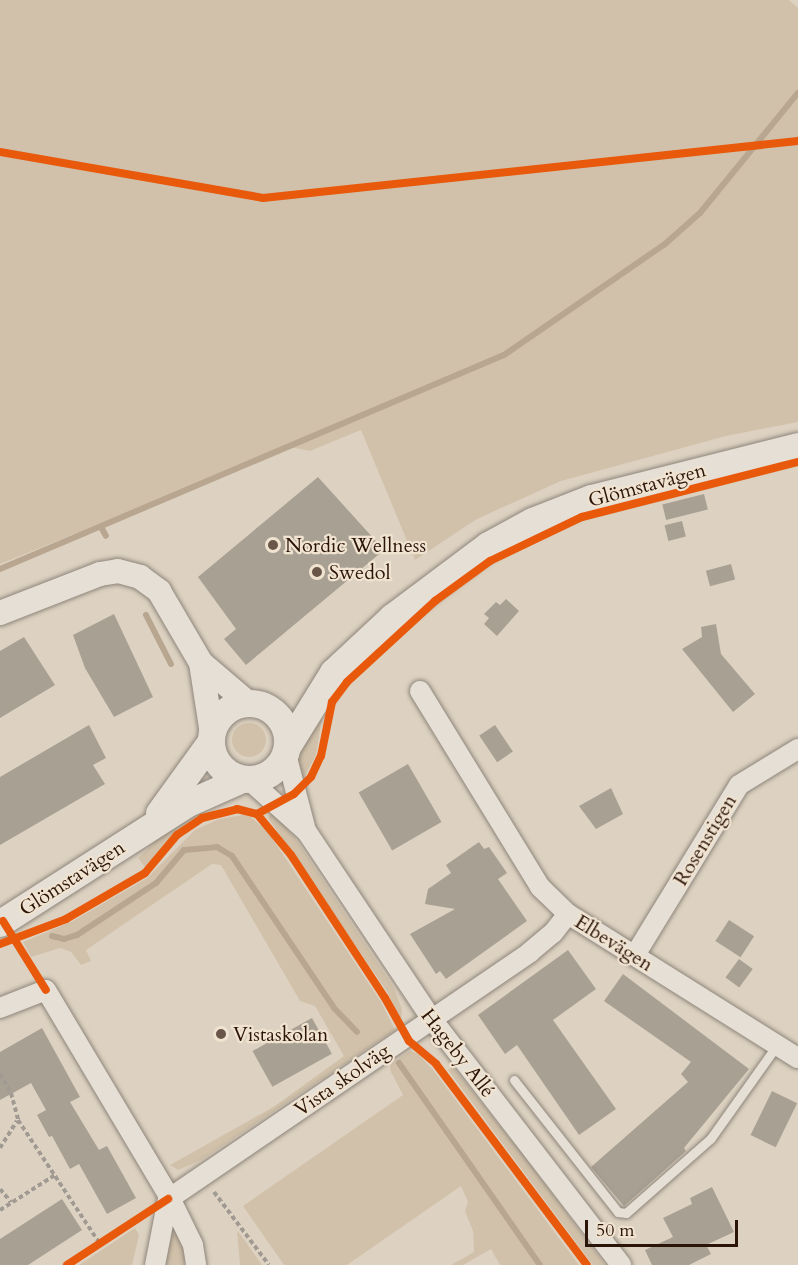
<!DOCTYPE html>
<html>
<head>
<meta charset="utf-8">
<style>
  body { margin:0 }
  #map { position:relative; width:798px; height:1265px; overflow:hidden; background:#ddd2c1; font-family:Cardo,serif }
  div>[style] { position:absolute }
  .green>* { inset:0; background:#d1c1aa }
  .round { border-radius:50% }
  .stream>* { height:6px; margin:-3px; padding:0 3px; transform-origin:3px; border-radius:3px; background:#b8a690 }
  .building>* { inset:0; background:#a9a094; transform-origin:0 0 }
  .path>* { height:4px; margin-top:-2px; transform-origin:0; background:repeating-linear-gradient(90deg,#a19a93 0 4.5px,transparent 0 7.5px) }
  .roads { filter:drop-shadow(0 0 2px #8e857a) drop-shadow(0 0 2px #8e857a) }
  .service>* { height:9px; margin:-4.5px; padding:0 4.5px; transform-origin:4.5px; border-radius:4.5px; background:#e5dfd6 }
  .minor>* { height:20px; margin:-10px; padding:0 10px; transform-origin:10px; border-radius:10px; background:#e5dfd6 }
  .tertiary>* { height:24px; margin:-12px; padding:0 12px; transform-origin:12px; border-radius:12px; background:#e5dfd6 }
  .secondary>* { height:27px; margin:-13.5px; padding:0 13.5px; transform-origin:13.5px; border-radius:13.5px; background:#e5dfd6 }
  .secondary>.ring { margin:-13.5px; padding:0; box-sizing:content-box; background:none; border:27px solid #e5dfd6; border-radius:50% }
  .cycleway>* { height:8px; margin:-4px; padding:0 4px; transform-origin:4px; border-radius:4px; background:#e8590c }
  .dots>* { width:16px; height:16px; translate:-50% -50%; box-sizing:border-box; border:3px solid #f0e3d0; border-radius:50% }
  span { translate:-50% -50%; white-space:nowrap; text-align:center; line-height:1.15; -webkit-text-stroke:4.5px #f0e3d0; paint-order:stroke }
  .street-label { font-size:20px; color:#2b1408 }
  .poi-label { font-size:20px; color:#2b1408 }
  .left { translate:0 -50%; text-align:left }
  .scale { position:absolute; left:585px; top:1220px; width:153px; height:27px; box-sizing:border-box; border:3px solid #2b1408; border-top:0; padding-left:8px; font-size:18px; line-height:21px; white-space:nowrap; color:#2b1408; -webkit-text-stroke:4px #f0e3d0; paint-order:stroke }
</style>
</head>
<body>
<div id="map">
  <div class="green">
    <div style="clip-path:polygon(0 0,789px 0,798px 8px,798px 422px,726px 436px,561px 481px,477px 519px,415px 560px,361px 430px,310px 451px,290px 447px,0 564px)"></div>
    <div style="clip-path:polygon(324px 704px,316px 755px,301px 783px,297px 751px)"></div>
    <div class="round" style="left:232px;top:723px;width:34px;height:34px"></div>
    <div style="clip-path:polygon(207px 809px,178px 830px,145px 867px,138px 858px,174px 823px)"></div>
    <div style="clip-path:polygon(273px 812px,295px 838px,394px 988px,402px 1009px,401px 1022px,388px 993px,268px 818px)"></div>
    <div style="clip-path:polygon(243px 815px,251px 817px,268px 832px,381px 1002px,395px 1030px,201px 1160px,178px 1170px,170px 1165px,275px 1106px,344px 1056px,315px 1006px,300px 1001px,221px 865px,212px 864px,86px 950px,91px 961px,81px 965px,71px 952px,60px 948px,31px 957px,23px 942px,73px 921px,147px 878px,195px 830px,219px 819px)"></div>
    <div style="clip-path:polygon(410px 1051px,418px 1054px,434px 1071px,579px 1265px,500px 1265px,491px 1249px,463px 1265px,451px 1265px,474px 1252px,473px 1231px,465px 1211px,468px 1202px,461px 1186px,347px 1265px,284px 1265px,243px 1206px,403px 1095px,390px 1070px,391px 1064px)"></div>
    <div style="clip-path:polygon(453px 1067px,514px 1144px,517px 1141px,521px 1152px,605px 1265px,593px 1265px,448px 1070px)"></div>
    <div style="clip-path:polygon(135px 1228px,139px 1235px,132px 1265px,79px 1265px)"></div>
    <div style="clip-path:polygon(237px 1231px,241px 1235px,262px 1265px,240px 1265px)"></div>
    <div style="clip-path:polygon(179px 1234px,186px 1250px,184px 1265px,166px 1265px,169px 1235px)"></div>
  </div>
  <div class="stream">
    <div style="left:101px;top:527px;width:10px;rotate:61deg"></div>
    <div style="left:0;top:569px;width:548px;rotate:-23.01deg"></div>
    <div style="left:504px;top:355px;width:196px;rotate:-34.6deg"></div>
    <div style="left:665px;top:244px;width:47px;rotate:-41.5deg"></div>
    <div style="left:700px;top:213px;width:155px;rotate:-50.8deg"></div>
    <div style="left:146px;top:615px;width:55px;rotate:63deg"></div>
    <div style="left:52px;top:936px;width:12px;rotate:14deg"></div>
    <div style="left:64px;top:939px;width:14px;rotate:-17deg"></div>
    <div style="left:77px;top:935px;width:95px;rotate:-33.4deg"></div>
    <div style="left:156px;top:883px;width:43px;rotate:-49.7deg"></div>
    <div style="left:184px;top:850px;width:33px;rotate:-5deg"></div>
    <div style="left:217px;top:847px;width:17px;rotate:31deg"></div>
    <div style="left:232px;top:856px;width:183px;rotate:56.1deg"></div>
    <div style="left:334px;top:1008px;width:33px;rotate:46deg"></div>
    <div style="left:399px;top:1063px;width:246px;rotate:55.1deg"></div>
  </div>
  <div class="building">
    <div style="clip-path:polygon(318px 477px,384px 550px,246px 665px,224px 639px,236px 629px,198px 577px)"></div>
    <div style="left:704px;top:494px;width:16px;height:43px;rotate:76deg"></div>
    <div style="left:682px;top:521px;width:16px;height:18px;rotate:76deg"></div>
    <div style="left:731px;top:564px;width:16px;height:26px;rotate:75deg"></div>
    <div style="clip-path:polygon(506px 599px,519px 611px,497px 636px,484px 624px,489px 618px,484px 614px,496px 602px,500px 605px)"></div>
    <div style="clip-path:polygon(114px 614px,153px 697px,114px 717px,85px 668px,73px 635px)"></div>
    <div style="clip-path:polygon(716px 624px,721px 654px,755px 694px,733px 712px,682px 649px,702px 637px,701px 627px)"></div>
    <div style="clip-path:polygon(24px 637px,55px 685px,0 718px,0 651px)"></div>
    <div style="clip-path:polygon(89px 725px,106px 758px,93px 765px,105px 784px,0 845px,0 777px)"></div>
    <div style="left:495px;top:725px;width:32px;height:19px;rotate:56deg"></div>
    <div style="left:408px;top:764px;width:67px;height:57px;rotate:60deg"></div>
    <div style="clip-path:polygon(611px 788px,623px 814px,596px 829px,579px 806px)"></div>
    <div style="clip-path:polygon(479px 842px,484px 849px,489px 847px,507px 873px,498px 879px,527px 921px,446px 979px,440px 971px,436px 974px,410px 934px,455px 909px,425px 904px,428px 889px,451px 873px,446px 865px)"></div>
    <div style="left:729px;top:920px;width:30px;height:25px;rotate:33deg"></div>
    <div style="clip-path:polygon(568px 950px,596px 989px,553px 1020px,616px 1109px,579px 1135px,517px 1045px,505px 1054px,478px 1015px)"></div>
    <div style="left:739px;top:959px;width:17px;height:23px;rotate:36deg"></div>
    <div style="clip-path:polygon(623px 974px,749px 1069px,684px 1148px,686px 1151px,624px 1206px,591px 1167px,688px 1082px,681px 1074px,691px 1062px,604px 1001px)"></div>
    <div style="left:312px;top:1018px;width:41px;height:68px;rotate:61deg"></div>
    <div style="clip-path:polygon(42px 1028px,80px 1097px,70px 1102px,99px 1150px,107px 1146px,136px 1198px,107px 1214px,79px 1164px,70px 1169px,52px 1136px,49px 1137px,37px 1115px,46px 1110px,31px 1083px,0 1100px,0 1052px)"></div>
    <div style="left:772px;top:1091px;width:28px;height:49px;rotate:26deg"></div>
    <div style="clip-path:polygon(712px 1187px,734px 1232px,706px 1245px,711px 1254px,689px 1265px,652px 1265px,645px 1250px,673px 1237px,663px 1218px,692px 1204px,690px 1198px)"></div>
    <div style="clip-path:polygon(62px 1199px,82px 1230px,28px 1265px,0 1265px,0 1239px)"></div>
  </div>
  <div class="path">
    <div style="left:0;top:1074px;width:22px;rotate:60deg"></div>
    <div style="left:11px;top:1093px;width:28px;rotate:75deg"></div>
    <div style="left:18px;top:1120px;width:149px;rotate:56.5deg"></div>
    <div style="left:0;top:1148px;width:32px;rotate:-58deg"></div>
    <div style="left:0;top:1189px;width:17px;rotate:50deg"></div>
    <div style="left:214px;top:1192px;width:91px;rotate:53deg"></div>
    <div style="left:0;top:1210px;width:65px;rotate:-32.5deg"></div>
  </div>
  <div class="roads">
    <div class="service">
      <div style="left:514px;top:1080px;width:168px;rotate:51.8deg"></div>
      <div style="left:618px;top:1212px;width:8px;rotate:7deg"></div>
      <div style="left:626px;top:1213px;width:113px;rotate:-41.4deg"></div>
      <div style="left:711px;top:1138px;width:114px;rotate:-54.6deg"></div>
    </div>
    <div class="minor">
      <div style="left:420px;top:691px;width:230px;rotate:58.5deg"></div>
      <div style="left:540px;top:887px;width:39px;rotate:44deg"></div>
      <div style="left:568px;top:914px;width:271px;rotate:32.1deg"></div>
      <div style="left:286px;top:754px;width:75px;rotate:75.4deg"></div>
      <div style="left:248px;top:779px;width:79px;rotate:41.9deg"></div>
      <div style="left:307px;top:832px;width:224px;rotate:56.3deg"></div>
      <div style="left:431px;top:1018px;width:312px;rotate:52.4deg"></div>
      <div style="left:635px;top:955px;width:199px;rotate:-58.5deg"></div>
      <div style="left:739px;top:785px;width:69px;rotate:-31.4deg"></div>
      <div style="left:0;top:1008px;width:49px;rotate:-21.4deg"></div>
      <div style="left:46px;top:990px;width:242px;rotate:59.2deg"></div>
      <div style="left:170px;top:1198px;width:52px;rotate:63.9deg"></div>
      <div style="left:193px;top:1245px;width:20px;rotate:81deg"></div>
      <div style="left:170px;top:1198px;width:436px;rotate:-34.3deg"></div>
      <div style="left:530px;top:952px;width:30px;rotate:-40deg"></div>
      <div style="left:553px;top:933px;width:24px;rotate:-52deg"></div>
      <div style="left:155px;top:1265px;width:67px;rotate:-78.9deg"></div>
    </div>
    <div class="tertiary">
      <div style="left:0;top:613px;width:107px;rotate:-21.3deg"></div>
      <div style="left:100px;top:574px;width:18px;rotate:-9deg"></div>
      <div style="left:118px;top:571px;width:23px;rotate:15deg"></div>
      <div style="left:140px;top:577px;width:24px;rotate:36deg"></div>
      <div style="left:159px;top:591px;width:83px;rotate:59.7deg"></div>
      <div style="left:201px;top:663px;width:72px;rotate:81.2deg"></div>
      <div style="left:201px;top:663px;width:62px;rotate:40.4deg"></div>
    </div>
    <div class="secondary">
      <div class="ring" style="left:211px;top:703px;width:49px;height:49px"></div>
      <div style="left:288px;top:745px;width:86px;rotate:-58.3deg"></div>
      <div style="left:333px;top:672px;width:81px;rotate:-43deg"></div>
      <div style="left:392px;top:617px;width:120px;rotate:-36.9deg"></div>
      <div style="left:488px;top:545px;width:50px;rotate:-28.6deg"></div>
      <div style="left:532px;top:521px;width:63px;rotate:-21.3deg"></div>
      <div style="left:591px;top:498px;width:213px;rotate:-14.1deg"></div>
      <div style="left:159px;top:813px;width:89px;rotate:-54.2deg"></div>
      <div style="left:0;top:923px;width:223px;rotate:-32.6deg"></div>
      <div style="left:188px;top:803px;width:59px;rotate:-24deg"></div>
    </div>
  </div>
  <div class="cycleway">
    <div style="left:0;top:152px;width:267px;rotate:9.9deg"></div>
    <div style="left:263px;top:198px;width:538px;rotate:-6.08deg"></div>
    <div style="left:257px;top:814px;width:42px;rotate:-28.4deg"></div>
    <div style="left:294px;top:794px;width:24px;rotate:-45deg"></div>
    <div style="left:311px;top:777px;width:23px;rotate:-65deg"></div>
    <div style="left:321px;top:756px;width:55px;rotate:-78.5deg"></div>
    <div style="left:332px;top:702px;width:25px;rotate:-53deg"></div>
    <div style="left:347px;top:682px;width:120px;rotate:-42.6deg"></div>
    <div style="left:435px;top:601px;width:68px;rotate:-36deg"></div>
    <div style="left:490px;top:561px;width:102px;rotate:-25.6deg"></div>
    <div style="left:582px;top:517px;width:223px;rotate:-14.3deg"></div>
    <div style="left:3px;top:921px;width:81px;rotate:58.1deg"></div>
    <div style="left:0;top:944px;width:71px;rotate:-20.7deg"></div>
    <div style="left:66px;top:919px;width:91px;rotate:-30.2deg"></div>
    <div style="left:145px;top:873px;width:50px;rotate:-49.9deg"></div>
    <div style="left:177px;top:835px;width:30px;rotate:-34deg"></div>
    <div style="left:202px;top:818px;width:36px;rotate:-14deg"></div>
    <div style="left:237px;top:809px;width:21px;rotate:14deg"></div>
    <div style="left:257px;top:814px;width:53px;rotate:50.3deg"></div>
    <div style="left:291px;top:855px;width:171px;rotate:56.7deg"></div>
    <div style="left:385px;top:998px;width:49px;rotate:60.8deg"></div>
    <div style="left:409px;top:1041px;width:35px;rotate:40deg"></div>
    <div style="left:436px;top:1064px;width:251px;rotate:53.1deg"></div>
    <div style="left:67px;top:1265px;width:121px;rotate:-33.2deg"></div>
  </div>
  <div class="dots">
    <div style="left:273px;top:545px;background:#695649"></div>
    <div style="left:317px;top:572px;background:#695649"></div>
    <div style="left:221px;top:1034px;background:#695649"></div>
  </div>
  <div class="street-label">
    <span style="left:647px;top:485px;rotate:-15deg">Glömstavägen</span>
    <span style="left:705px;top:840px;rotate:-59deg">Rosenstigen</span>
    <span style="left:72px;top:878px;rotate:-33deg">Glömstavägen</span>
    <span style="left:614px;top:943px;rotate:32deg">Elbevägen</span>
    <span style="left:458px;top:1053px;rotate:52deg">Hageby Allé</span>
    <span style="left:342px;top:1080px;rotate:-35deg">Vista skolväg</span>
  </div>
  <div class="poi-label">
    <span class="left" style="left:285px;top:545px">Nordic Wellness</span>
    <span class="left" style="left:329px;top:572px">Swedol</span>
    <span class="left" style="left:233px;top:1034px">Vistaskolan</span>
  </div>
  <div class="scale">50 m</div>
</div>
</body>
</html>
